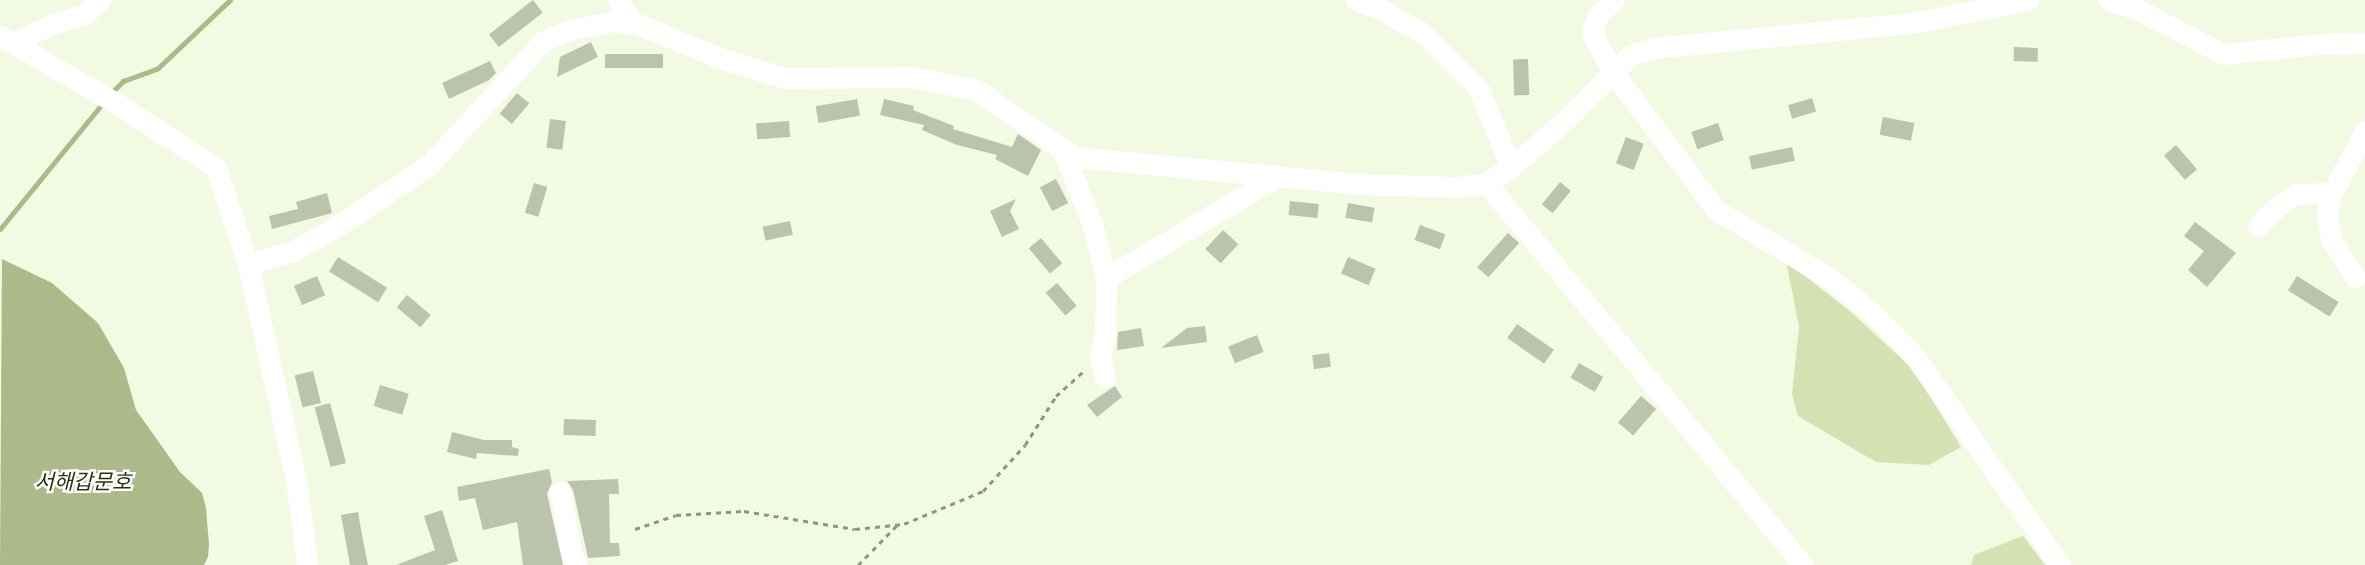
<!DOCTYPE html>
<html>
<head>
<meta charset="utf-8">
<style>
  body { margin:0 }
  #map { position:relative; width:2365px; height:565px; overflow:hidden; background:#f2fae1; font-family:Ubuntu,"Noto Sans KR",sans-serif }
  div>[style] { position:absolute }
  .green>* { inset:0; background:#d3e1b3 }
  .water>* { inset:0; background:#abba88 }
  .stream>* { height:5px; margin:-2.5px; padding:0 2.5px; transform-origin:2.5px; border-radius:2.5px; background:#abba88 }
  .building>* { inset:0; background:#bcc3ac; transform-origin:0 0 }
  .path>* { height:2.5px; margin-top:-1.25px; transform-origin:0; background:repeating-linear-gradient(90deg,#8f9483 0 5px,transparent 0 10px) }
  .minor>* { height:21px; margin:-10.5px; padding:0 10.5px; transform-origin:10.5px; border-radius:10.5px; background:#fff }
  span { translate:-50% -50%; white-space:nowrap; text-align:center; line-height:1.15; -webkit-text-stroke:5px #fff; paint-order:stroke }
  .water-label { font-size:21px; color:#29320a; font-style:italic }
</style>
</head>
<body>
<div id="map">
  <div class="green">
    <div style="clip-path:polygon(1786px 261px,1852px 313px,1914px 370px,1961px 447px,1929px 465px,1876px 462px,1798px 416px,1792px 394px,1799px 327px)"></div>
    <div style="clip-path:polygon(2023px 536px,2045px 565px,1971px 565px,1974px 555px)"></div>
  </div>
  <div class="water">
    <div style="clip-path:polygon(2px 259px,52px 283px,98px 323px,124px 368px,136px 410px,180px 472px,202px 493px,206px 508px,209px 544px,208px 557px,204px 565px,0 565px)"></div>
  </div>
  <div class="stream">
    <div style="left:112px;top:92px;width:16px;rotate:-45deg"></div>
    <div style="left:123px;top:81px;width:37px;rotate:-20deg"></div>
    <div style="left:158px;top:68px;width:99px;rotate:-43.4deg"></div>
    <div style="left:0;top:229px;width:160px;rotate:-50.8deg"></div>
  </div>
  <div class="building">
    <div style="left:533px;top:0;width:16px;height:56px;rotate:52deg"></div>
    <div style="clip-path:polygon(591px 42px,598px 57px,557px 77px,560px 57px)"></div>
    <div style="left:2014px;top:47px;width:24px;height:14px;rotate:2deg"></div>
    <div style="left:663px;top:54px;width:14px;height:58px;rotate:90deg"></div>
    <div style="left:1528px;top:59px;width:36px;height:15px;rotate:88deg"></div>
    <div style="clip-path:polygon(490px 61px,496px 73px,489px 80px,449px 99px,442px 83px)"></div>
    <div style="left:517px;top:93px;width:16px;height:27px;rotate:40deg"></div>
    <div style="left:1812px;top:98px;width:14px;height:25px;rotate:73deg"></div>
    <div style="left:857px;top:99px;width:17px;height:42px;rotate:80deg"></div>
    <div style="clip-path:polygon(884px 99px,914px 106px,913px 110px,954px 126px,953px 129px,1012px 147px,1018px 134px,1041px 150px,1028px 176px,995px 159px,997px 155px,957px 145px,922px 130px,924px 125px,880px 115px)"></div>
    <div style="left:1883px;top:117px;width:32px;height:18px;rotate:11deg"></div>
    <div style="left:550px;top:119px;width:16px;height:29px;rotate:7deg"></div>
    <div style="left:789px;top:121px;width:16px;height:33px;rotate:86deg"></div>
    <div style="left:1718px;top:123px;width:18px;height:28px;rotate:71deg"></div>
    <div style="left:1626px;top:137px;width:19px;height:28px;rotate:21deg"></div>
    <div style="left:2176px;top:145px;width:32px;height:16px;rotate:49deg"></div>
    <div style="left:1792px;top:147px;width:14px;height:44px;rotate:78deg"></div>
    <div style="left:1056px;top:179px;width:27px;height:18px;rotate:63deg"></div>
    <div style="left:1560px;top:182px;width:14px;height:29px;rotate:39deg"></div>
    <div style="left:534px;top:183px;width:14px;height:31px;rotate:17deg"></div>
    <div style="clip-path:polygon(327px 193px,332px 213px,272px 229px,269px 216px,298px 209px,296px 202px)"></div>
    <div style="clip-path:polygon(1016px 199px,1010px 211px,1019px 229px,1002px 237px,990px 211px)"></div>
    <div style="left:1290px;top:201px;width:29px;height:14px;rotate:6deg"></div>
    <div style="left:1348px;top:203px;width:27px;height:15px;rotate:10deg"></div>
    <div style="left:790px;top:221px;width:14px;height:28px;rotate:78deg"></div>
    <div style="clip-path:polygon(2195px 222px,2236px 253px,2207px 287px,2188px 270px,2204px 251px,2184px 236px)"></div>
    <div style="left:1420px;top:225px;width:27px;height:16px;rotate:20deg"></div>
    <div style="left:1223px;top:230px;width:21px;height:26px;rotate:43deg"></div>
    <div style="left:1508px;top:233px;width:15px;height:46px;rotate:42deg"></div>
    <div style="left:1041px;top:238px;width:33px;height:16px;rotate:50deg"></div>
    <div style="left:338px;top:257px;width:58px;height:17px;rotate:32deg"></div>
    <div style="left:1348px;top:257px;width:30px;height:18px;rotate:23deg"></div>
    <div style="left:317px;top:276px;width:21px;height:25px;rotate:67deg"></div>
    <div style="left:2297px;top:276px;width:49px;height:17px;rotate:32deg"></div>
    <div style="left:1057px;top:283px;width:30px;height:15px;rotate:49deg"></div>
    <div style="left:407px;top:295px;width:31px;height:16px;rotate:40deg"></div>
    <div style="left:1517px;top:324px;width:45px;height:17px;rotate:35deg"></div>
    <div style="clip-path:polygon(1205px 326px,1207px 342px,1161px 348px,1187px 328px)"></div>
    <div style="clip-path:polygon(1141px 328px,1144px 346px,1117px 350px,1118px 332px)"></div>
    <div style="left:1257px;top:335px;width:18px;height:31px;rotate:68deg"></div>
    <div style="left:1329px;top:353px;width:14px;height:17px;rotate:82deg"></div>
    <div style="left:1579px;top:363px;width:28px;height:17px;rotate:30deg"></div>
    <div style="left:313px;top:371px;width:33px;height:19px;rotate:76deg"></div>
    <div style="left:380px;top:385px;width:30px;height:22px;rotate:17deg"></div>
    <div style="clip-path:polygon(1115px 386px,1122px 397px,1097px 417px,1087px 405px)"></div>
    <div style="left:1641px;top:396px;width:20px;height:35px;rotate:41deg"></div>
    <div style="left:330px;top:403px;width:62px;height:16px;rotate:75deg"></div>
    <div style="left:564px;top:419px;width:32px;height:16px;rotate:2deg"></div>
    <div style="clip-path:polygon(452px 432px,484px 440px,512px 440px,512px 447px,519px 449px,518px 456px,477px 453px,476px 459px,447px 452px)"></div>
    <div style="clip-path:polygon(549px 469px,552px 482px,547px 494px,563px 565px,523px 565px,517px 522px,483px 530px,475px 498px,459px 501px,457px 487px)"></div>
    <div style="clip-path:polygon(618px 479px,619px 494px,609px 494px,610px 543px,619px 543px,620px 556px,588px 558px,573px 490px,567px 481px)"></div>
    <div style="clip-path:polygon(442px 510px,458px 561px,445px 565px,396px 565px,435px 550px,424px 516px)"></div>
    <div style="clip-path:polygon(358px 512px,363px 540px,368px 565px,350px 565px,341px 515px)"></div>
  </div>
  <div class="path">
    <div style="left:635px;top:529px;width:43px;rotate:-18.9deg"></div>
    <div style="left:676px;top:515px;width:68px;rotate:-3.4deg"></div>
    <div style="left:744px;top:511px;width:112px;rotate:9.2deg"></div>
    <div style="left:855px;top:529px;width:49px;rotate:-5.8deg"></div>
    <div style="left:904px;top:524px;width:86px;rotate:-22.7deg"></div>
    <div style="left:983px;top:491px;width:62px;rotate:-47.6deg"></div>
    <div style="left:1025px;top:445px;width:58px;rotate:-57.7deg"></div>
    <div style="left:1056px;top:396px;width:38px;rotate:-42deg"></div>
    <div style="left:858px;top:565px;width:56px;rotate:-45.7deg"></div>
  </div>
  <div class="minor">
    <div style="left:618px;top:0;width:28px;rotate:58deg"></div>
    <div style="left:1356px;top:0;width:26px;rotate:21deg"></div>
    <div style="left:1380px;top:9px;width:49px;rotate:29.2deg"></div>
    <div style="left:1423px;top:33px;width:78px;rotate:45deg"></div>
    <div style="left:1478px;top:88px;width:86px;rotate:67.3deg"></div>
    <div style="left:1614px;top:0;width:22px;rotate:137deg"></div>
    <div style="left:1598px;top:15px;width:19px;rotate:108deg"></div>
    <div style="left:1592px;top:33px;width:43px;rotate:62.2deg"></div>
    <div style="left:1612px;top:71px;width:174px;rotate:53.2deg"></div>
    <div style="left:1716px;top:210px;width:131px;rotate:30.9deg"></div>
    <div style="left:1828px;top:277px;width:60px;rotate:39deg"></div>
    <div style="left:1875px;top:315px;width:59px;rotate:46.4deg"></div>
    <div style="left:1916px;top:358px;width:252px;rotate:55.2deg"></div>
    <div style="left:2109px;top:0;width:34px;rotate:19deg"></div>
    <div style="left:2141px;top:11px;width:93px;rotate:27.7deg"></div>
    <div style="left:2223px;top:54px;width:98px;rotate:-5.9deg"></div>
    <div style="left:2320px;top:44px;width:45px;rotate:-1.3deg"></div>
    <div style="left:0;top:36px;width:138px;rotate:30.1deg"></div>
    <div style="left:119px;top:105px;width:116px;rotate:33deg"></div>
    <div style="left:216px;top:168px;width:101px;rotate:71.6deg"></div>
    <div style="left:248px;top:264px;width:221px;rotate:77.5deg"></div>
    <div style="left:296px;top:480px;width:86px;rotate:82.6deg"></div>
    <div style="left:13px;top:43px;width:44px;rotate:-25.4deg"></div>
    <div style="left:53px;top:24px;width:34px;rotate:-17deg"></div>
    <div style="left:85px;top:14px;width:21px;rotate:-43deg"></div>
    <div style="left:1062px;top:149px;width:80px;rotate:67.9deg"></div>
    <div style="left:1092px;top:223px;width:57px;rotate:75.7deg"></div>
    <div style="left:1106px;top:278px;width:56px;rotate:91deg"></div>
    <div style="left:1105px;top:334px;width:24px;rotate:102deg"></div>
    <div style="left:1100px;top:357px;width:21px;rotate:76deg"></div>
    <div style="left:1486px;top:183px;width:496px;rotate:50.3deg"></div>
    <div style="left:2332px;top:193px;width:70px;rotate:-62deg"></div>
    <div style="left:2258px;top:226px;width:28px;rotate:-45deg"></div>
    <div style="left:2278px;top:206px;width:21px;rotate:-35deg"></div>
    <div style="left:2295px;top:194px;width:37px;rotate:-2deg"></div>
    <div style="left:2332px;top:193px;width:18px;rotate:106deg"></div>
    <div style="left:2327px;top:210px;width:29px;rotate:82deg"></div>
    <div style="left:2331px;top:239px;width:45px;rotate:57.7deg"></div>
    <div style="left:248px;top:264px;width:47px;rotate:-16.1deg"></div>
    <div style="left:293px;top:251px;width:49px;rotate:-29.2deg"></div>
    <div style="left:336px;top:227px;width:112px;rotate:-33.7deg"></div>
    <div style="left:429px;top:165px;width:168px;rotate:-47.4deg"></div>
    <div style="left:543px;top:41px;width:29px;rotate:-22deg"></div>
    <div style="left:570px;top:30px;width:45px;rotate:-11.6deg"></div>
    <div style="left:614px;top:21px;width:26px;rotate:9deg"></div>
    <div style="left:640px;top:25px;width:83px;rotate:22.6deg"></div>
    <div style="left:717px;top:57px;width:70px;rotate:17.4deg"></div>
    <div style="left:784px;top:78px;width:128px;rotate:-0.4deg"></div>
    <div style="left:912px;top:77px;width:66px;rotate:11.3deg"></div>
    <div style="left:977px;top:90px;width:118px;rotate:34.6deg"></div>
    <div style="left:1074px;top:157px;width:284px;rotate:5.4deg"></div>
    <div style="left:1357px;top:184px;width:101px;rotate:1.7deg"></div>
    <div style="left:1458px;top:187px;width:28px;rotate:-8deg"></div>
    <div style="left:1486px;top:183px;width:30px;rotate:-33deg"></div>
    <div style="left:1511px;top:167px;width:63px;rotate:-40.5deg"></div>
    <div style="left:1559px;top:126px;width:101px;rotate:-44.6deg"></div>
    <div style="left:1631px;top:55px;width:22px;rotate:-18deg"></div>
    <div style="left:1652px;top:48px;width:262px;rotate:-5.5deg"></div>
    <div style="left:1913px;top:23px;width:117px;rotate:-11.3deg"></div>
    <div style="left:1106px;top:278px;width:200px;rotate:-30.7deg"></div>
    <div style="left:560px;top:492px;width:61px;rotate:79.6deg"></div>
    <div style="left:571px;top:552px;width:14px;rotate:65deg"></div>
  </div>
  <div class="water-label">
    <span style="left:83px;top:481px">서해갑문호</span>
  </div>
</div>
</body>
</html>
